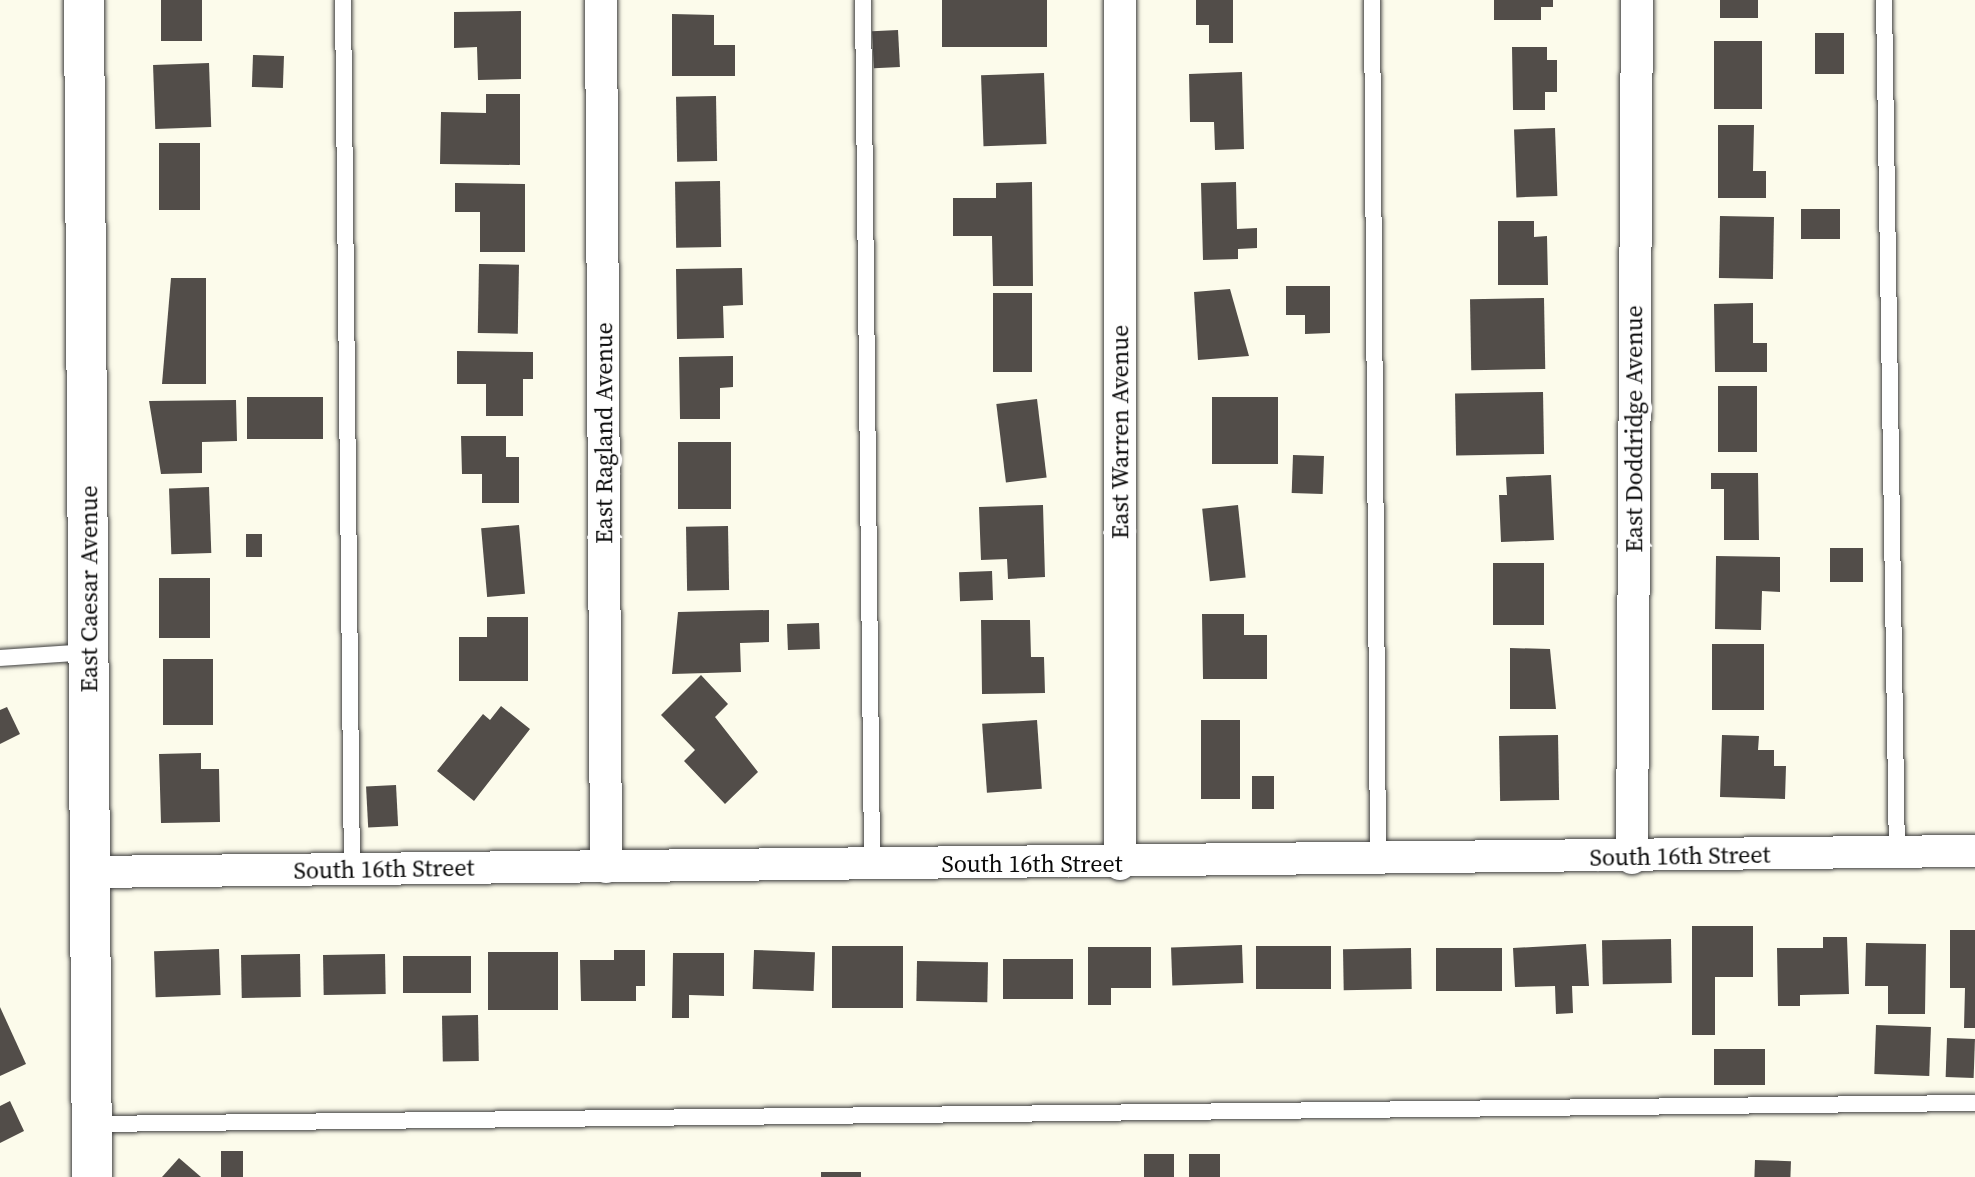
<!DOCTYPE html>
<html>
<head>
<meta charset="utf-8">
<style>
  body { margin:0 }
  #map { position:relative; width:1975px; height:1177px; overflow:hidden; background:#fcfbeb; font-family:"Source Serif 4",serif }
  div>[style] { position:absolute }
  .building>* { inset:0; background:#524d49; transform-origin:0 0 }
  .roads { filter:drop-shadow(0 0 2px #3e3e3e) drop-shadow(0 0 2px #3e3e3e) }
  .service>* { height:16px; margin:-8px; padding:0 8px; transform-origin:8px; border-radius:8px; background:#fff }
  .minor>* { height:32px; margin:-16px; padding:0 16px; transform-origin:16px; border-radius:16px; background:#fff }
  .tertiary>* { height:40px; margin:-20px; padding:0 20px; transform-origin:20px; border-radius:20px; background:#fff }
  span { translate:-50% -50%; white-space:nowrap; text-align:center; line-height:1.15; -webkit-text-stroke:8px #fff; paint-order:stroke }
  .street-label { font-size:24px; color:#0b0b0b }
</style>
</head>
<body>
<div id="map">
  <div class="building">
    <div style="left:161px;top:0;width:41px;height:41px"></div>
    <div style="left:942px;top:0;width:105px;height:47px"></div>
    <div style="clip-path:polygon(1196px 0,1233px 0,1233px 43px,1209px 43px,1209px 25px,1196px 25px)"></div>
    <div style="clip-path:polygon(1494px 0,1553px 0,1553px 7px,1541px 7px,1541px 20px,1494px 20px)"></div>
    <div style="left:1720px;top:0;width:38px;height:18px"></div>
    <div style="clip-path:polygon(521px 11px,521px 79px,478px 80px,477px 47px,454px 48px,454px 12px)"></div>
    <div style="clip-path:polygon(672px 14px,714px 15px,714px 45px,735px 45px,735px 76px,672px 76px)"></div>
    <div style="left:898px;top:30px;width:37px;height:26px;rotate:87deg"></div>
    <div style="left:1815px;top:33px;width:29px;height:41px"></div>
    <div style="left:1714px;top:41px;width:48px;height:68px"></div>
    <div style="clip-path:polygon(1512px 47px,1547px 47px,1547px 60px,1557px 60px,1557px 92px,1545px 92px,1545px 110px,1513px 110px)"></div>
    <div style="left:253px;top:55px;width:31px;height:32px;rotate:2deg"></div>
    <div style="left:209px;top:63px;width:64px;height:56px;rotate:88deg"></div>
    <div style="clip-path:polygon(1242px 72px,1244px 149px,1215px 150px,1214px 122px,1190px 122px,1189px 74px)"></div>
    <div style="left:1044px;top:73px;width:71px;height:63px;rotate:88deg"></div>
    <div style="clip-path:polygon(486px 94px,520px 94px,520px 165px,440px 164px,441px 112px,486px 113px)"></div>
    <div style="left:716px;top:96px;width:65px;height:40px;rotate:89deg"></div>
    <div style="clip-path:polygon(1718px 125px,1754px 125px,1753px 171px,1766px 171px,1766px 198px,1718px 198px)"></div>
    <div style="left:1555px;top:128px;width:68px;height:41px;rotate:88deg"></div>
    <div style="left:200px;top:143px;width:67px;height:41px;rotate:90deg"></div>
    <div style="left:720px;top:181px;width:66px;height:45px;rotate:89deg"></div>
    <div style="clip-path:polygon(1032px 182px,1033px 286px,993px 286px,992px 236px,953px 236px,953px 198px,996px 198px,996px 183px)"></div>
    <div style="clip-path:polygon(1236px 182px,1237px 229px,1257px 228px,1257px 248px,1238px 249px,1238px 259px,1203px 260px,1201px 183px)"></div>
    <div style="clip-path:polygon(455px 183px,525px 184px,525px 252px,480px 252px,480px 212px,455px 212px)"></div>
    <div style="left:1840px;top:209px;width:30px;height:39px;rotate:90deg"></div>
    <div style="left:1720px;top:216px;width:54px;height:62px;rotate:1deg"></div>
    <div style="clip-path:polygon(1498px 221px,1534px 221px,1534px 237px,1547px 236px,1548px 285px,1498px 285px)"></div>
    <div style="left:479px;top:264px;width:40px;height:69px;rotate:1deg"></div>
    <div style="clip-path:polygon(742px 268px,743px 305px,723px 306px,724px 338px,677px 339px,676px 269px)"></div>
    <div style="clip-path:polygon(171px 278px,206px 278px,206px 384px,162px 384px)"></div>
    <div style="clip-path:polygon(1286px 286px,1330px 286px,1330px 333px,1305px 334px,1305px 315px,1286px 315px)"></div>
    <div style="clip-path:polygon(1230px 289px,1249px 356px,1198px 360px,1194px 292px)"></div>
    <div style="left:993px;top:293px;width:39px;height:79px"></div>
    <div style="left:1544px;top:298px;width:71px;height:74px;rotate:89deg"></div>
    <div style="clip-path:polygon(1753px 303px,1753px 343px,1767px 343px,1767px 372px,1715px 372px,1714px 304px)"></div>
    <div style="clip-path:polygon(457px 351px,533px 352px,533px 379px,523px 379px,523px 416px,486px 416px,486px 384px,457px 384px)"></div>
    <div style="clip-path:polygon(733px 356px,733px 387px,720px 388px,720px 419px,680px 419px,679px 357px)"></div>
    <div style="left:1718px;top:386px;width:39px;height:66px"></div>
    <div style="left:1543px;top:392px;width:62px;height:88px;rotate:89deg"></div>
    <div style="left:247px;top:397px;width:76px;height:42px"></div>
    <div style="left:1212px;top:397px;width:66px;height:67px"></div>
    <div style="left:1037px;top:399px;width:79px;height:41px;rotate:83deg"></div>
    <div style="clip-path:polygon(236px 400px,237px 441px,202px 442px,202px 473px,161px 474px,149px 401px)"></div>
    <div style="clip-path:polygon(461px 436px,506px 436px,506px 457px,519px 457px,519px 503px,482px 503px,482px 474px,462px 474px)"></div>
    <div style="left:678px;top:442px;width:53px;height:67px"></div>
    <div style="left:1293px;top:455px;width:31px;height:38px;rotate:2deg"></div>
    <div style="clip-path:polygon(1711px 473px,1758px 473px,1759px 540px,1724px 540px,1724px 489px,1711px 489px)"></div>
    <div style="clip-path:polygon(1551px 475px,1554px 540px,1501px 542px,1499px 495px,1507px 495px,1506px 477px)"></div>
    <div style="left:209px;top:487px;width:66px;height:40px;rotate:88deg"></div>
    <div style="clip-path:polygon(1043px 505px,1045px 577px,1008px 579px,1007px 559px,981px 560px,979px 507px)"></div>
    <div style="left:1238px;top:505px;width:73px;height:36px;rotate:84deg"></div>
    <div style="left:519px;top:525px;width:69px;height:38px;rotate:85deg"></div>
    <div style="left:728px;top:526px;width:64px;height:42px;rotate:89deg"></div>
    <div style="left:246px;top:534px;width:16px;height:23px"></div>
    <div style="left:1830px;top:548px;width:33px;height:34px"></div>
    <div style="clip-path:polygon(1716px 556px,1780px 557px,1780px 592px,1762px 591px,1761px 630px,1715px 629px)"></div>
    <div style="left:1493px;top:563px;width:51px;height:62px"></div>
    <div style="left:992px;top:571px;width:29px;height:33px;rotate:88deg"></div>
    <div style="left:159px;top:578px;width:51px;height:60px"></div>
    <div style="clip-path:polygon(769px 610px,769px 642px,740px 643px,741px 672px,672px 674px,678px 612px)"></div>
    <div style="clip-path:polygon(1202px 614px,1244px 614px,1244px 635px,1267px 635px,1267px 679px,1203px 679px)"></div>
    <div style="clip-path:polygon(487px 617px,528px 617px,528px 681px,459px 681px,459px 637px,487px 637px)"></div>
    <div style="clip-path:polygon(981px 620px,1030px 620px,1031px 657px,1044px 657px,1045px 693px,982px 694px)"></div>
    <div style="left:819px;top:623px;width:26px;height:32px;rotate:88deg"></div>
    <div style="left:1712px;top:644px;width:52px;height:66px"></div>
    <div style="clip-path:polygon(1510px 648px,1550px 649px,1556px 709px,1510px 709px)"></div>
    <div style="left:213px;top:659px;width:66px;height:50px;rotate:90deg"></div>
    <div style="clip-path:polygon(701px 675px,728px 704px,715px 717px,758px 772px,725px 804px,684px 761px,695px 750px,661px 715px)"></div>
    <div style="clip-path:polygon(501px 706px,530px 729px,474px 801px,437px 771px,483px 714px,490px 720px)"></div>
    <div style="clip-path:polygon(7px 707px,20px 734px,0 744px,0 710px)"></div>
    <div style="left:1037px;top:720px;width:69px;height:55px;rotate:86deg"></div>
    <div style="left:1201px;top:720px;width:39px;height:79px"></div>
    <div style="left:1558px;top:735px;width:65px;height:59px;rotate:89deg"></div>
    <div style="clip-path:polygon(1722px 735px,1759px 736px,1758px 750px,1774px 750px,1774px 766px,1786px 766px,1785px 799px,1720px 797px)"></div>
    <div style="clip-path:polygon(201px 753px,201px 769px,219px 769px,220px 822px,161px 823px,159px 754px)"></div>
    <div style="left:1252px;top:776px;width:22px;height:33px"></div>
    <div style="left:396px;top:785px;width:41px;height:30px;rotate:87deg"></div>
    <div style="clip-path:polygon(1692px 926px,1753px 926px,1753px 977px,1715px 977px,1715px 1035px,1692px 1035px)"></div>
    <div style="clip-path:polygon(1950px 930px,1975px 930px,1975px 1028px,1964px 1028px,1965px 988px,1950px 988px)"></div>
    <div style="clip-path:polygon(1823px 937px,1847px 937px,1849px 994px,1800px 995px,1800px 1006px,1778px 1006px,1777px 948px,1823px 948px)"></div>
    <div style="left:1671px;top:939px;width:44px;height:69px;rotate:89deg"></div>
    <div style="clip-path:polygon(1866px 943px,1926px 944px,1925px 1014px,1888px 1014px,1888px 986px,1865px 986px)"></div>
    <div style="clip-path:polygon(1586px 944px,1589px 986px,1572px 986px,1573px 1013px,1556px 1014px,1555px 986px,1515px 987px,1513px 948px)"></div>
    <div style="left:1242px;top:945px;width:38px;height:71px;rotate:88deg"></div>
    <div style="left:832px;top:946px;width:71px;height:62px"></div>
    <div style="left:1331px;top:946px;width:43px;height:75px;rotate:90deg"></div>
    <div style="clip-path:polygon(1088px 947px,1151px 947px,1151px 988px,1111px 988px,1111px 1005px,1088px 1005px)"></div>
    <div style="left:1411px;top:948px;width:41px;height:68px;rotate:89deg"></div>
    <div style="left:1502px;top:948px;width:43px;height:66px;rotate:90deg"></div>
    <div style="left:219px;top:949px;width:46px;height:65px;rotate:88deg"></div>
    <div style="clip-path:polygon(614px 950px,645px 950px,645px 986px,636px 986px,636px 1001px,581px 1001px,580px 960px,614px 960px)"></div>
    <div style="left:754px;top:950px;width:61px;height:39px;rotate:2deg"></div>
    <div style="left:488px;top:952px;width:70px;height:58px"></div>
    <div style="clip-path:polygon(673px 953px,724px 953px,724px 996px,689px 995px,689px 1018px,672px 1018px)"></div>
    <div style="left:300px;top:954px;width:43px;height:59px;rotate:89deg"></div>
    <div style="left:385px;top:954px;width:40px;height:62px;rotate:89deg"></div>
    <div style="left:471px;top:956px;width:37px;height:68px;rotate:90deg"></div>
    <div style="left:1073px;top:959px;width:40px;height:70px;rotate:90deg"></div>
    <div style="left:917px;top:961px;width:71px;height:40px;rotate:1deg"></div>
    <div style="clip-path:polygon(0 1007px,26px 1064px,0 1076px)"></div>
    <div style="left:478px;top:1015px;width:46px;height:36px;rotate:89deg"></div>
    <div style="left:1876px;top:1025px;width:55px;height:49px;rotate:2deg"></div>
    <div style="left:1947px;top:1038px;width:28px;height:39px;rotate:2deg"></div>
    <div style="left:1714px;top:1049px;width:51px;height:36px"></div>
    <div style="clip-path:polygon(10px 1101px,24px 1131px,0 1143px,0 1106px)"></div>
    <div style="left:243px;top:1151px;width:26px;height:22px;rotate:90deg"></div>
    <div style="left:1144px;top:1154px;width:30px;height:23px"></div>
    <div style="left:1189px;top:1154px;width:31px;height:23px"></div>
    <div style="clip-path:polygon(179px 1158px,201px 1177px,162px 1177px)"></div>
    <div style="left:1755px;top:1160px;width:36px;height:17px;rotate:2deg"></div>
    <div style="left:821px;top:1172px;width:40px;height:5px"></div>
  </div>
  <div class="roads">
    <div class="service">
      <div style="left:343px;top:0;width:869px;rotate:89.41deg"></div>
      <div style="left:863px;top:0;width:865px;rotate:89.4deg"></div>
      <div style="left:1372px;top:0;width:860px;rotate:89.6deg"></div>
      <div style="left:1884px;top:0;width:852px;rotate:89.13deg"></div>
      <div style="left:0;top:658px;width:89px;rotate:-3.9deg"></div>
      <div style="left:93px;top:1124px;width:1882px;rotate:-0.64deg"></div>
    </div>
    <div class="minor">
      <div style="left:601px;top:0;width:867px;rotate:89.67deg"></div>
      <div style="left:1120px;top:0;width:864px;rotate:90deg"></div>
      <div style="left:1632px;top:858px;width:858px;rotate:-89.67deg"></div>
      <div style="left:88px;top:872px;width:1887px;rotate:-0.64deg"></div>
    </div>
    <div class="tertiary">
      <div style="left:84px;top:0;width:1177px;rotate:89.61deg"></div>
    </div>
  </div>
  <div class="street-label">
    <span style="left:1634px;top:429px;rotate:-90deg">East Doddridge Avenue</span>
    <span style="left:1120px;top:432px;rotate:-90deg">East Warren Avenue</span>
    <span style="left:604px;top:433px;rotate:-90deg">East Ragland Avenue</span>
    <span style="left:89px;top:589px;rotate:-90deg">East Caesar Avenue</span>
    <span style="left:1680px;top:856px;rotate:-1deg">South 16th Street</span>
    <span style="left:1032px;top:864px">South 16th Street</span>
    <span style="left:384px;top:869px;rotate:-1deg">South 16th Street</span>
  </div>
</div>
</body>
</html>
